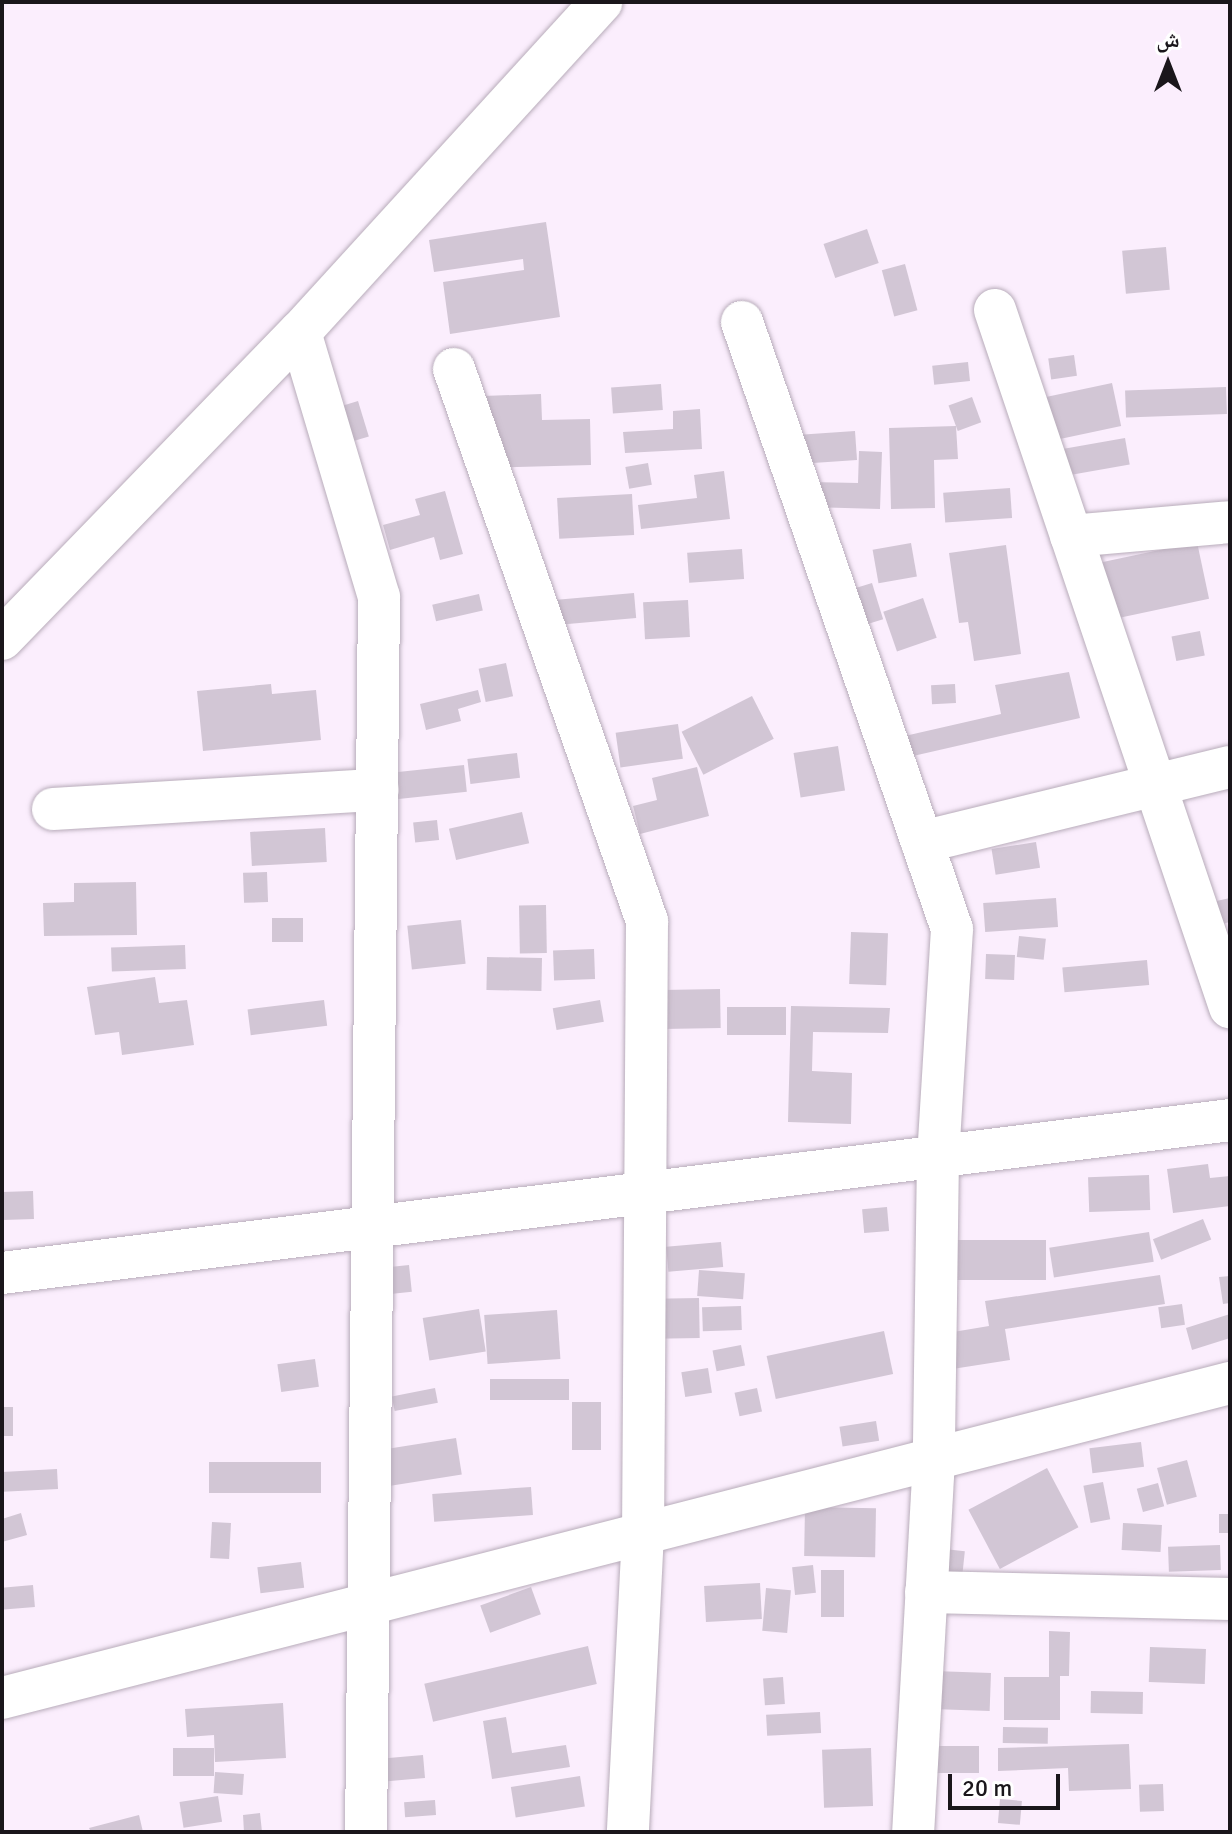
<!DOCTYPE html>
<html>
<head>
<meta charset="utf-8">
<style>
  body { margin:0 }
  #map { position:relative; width:1232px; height:1834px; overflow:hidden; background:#fbeefd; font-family:Signika,"Noto Naskh Arabic",sans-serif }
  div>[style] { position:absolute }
  .building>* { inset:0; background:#d2c6d5; transform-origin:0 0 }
  .roads { filter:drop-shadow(0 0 2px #b8acba) drop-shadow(0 0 2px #b8acba) }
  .minor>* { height:42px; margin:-21px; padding:0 21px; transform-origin:21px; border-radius:21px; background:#fff }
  span { translate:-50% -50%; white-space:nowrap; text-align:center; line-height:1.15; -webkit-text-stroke:8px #fff; paint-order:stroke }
  .frame { position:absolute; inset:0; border:4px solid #1a161b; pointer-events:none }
  .north { position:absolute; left:1128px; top:24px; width:80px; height:80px; -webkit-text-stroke:6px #fff; paint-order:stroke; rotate:0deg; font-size:22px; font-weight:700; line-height:32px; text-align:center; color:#1a161b }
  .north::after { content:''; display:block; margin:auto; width:28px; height:36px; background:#1a161b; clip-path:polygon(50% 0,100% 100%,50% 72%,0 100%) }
  .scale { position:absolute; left:948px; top:1774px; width:112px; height:36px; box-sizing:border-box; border:4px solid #1a161b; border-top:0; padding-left:10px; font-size:24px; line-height:28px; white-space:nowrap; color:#1a161b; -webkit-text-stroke:6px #fff; paint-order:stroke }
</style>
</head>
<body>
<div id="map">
  <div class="building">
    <div style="clip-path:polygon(546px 222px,560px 317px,450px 334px,443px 282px,524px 270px,523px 259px,434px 272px,429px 240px)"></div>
    <div style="left:867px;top:229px;width:36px;height:46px;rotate:71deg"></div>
    <div style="left:1166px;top:247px;width:43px;height:44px;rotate:85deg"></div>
    <div style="left:905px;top:264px;width:48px;height:24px;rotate:75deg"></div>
    <div style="left:1074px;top:355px;width:21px;height:26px;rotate:82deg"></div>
    <div style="left:968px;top:362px;width:19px;height:36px;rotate:84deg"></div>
    <div style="left:1112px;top:383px;width:44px;height:71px;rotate:78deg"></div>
    <div style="left:661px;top:384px;width:26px;height:50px;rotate:86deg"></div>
    <div style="left:1226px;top:387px;width:27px;height:101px;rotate:88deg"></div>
    <div style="clip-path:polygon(541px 394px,542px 420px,590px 419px,591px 465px,485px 468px,483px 396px)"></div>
    <div style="left:972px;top:397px;width:27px;height:25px;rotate:70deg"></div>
    <div style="left:358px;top:401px;width:37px;height:35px;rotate:73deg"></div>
    <div style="clip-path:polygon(700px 409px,702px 449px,625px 453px,623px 432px,673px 429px,673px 411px)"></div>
    <div style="clip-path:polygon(956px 426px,958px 459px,934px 460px,935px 508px,891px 509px,889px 428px)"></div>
    <div style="left:855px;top:431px;width:29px;height:55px;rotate:86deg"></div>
    <div style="left:1125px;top:438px;width:27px;height:72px;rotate:80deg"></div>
    <div style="clip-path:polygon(859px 451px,882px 452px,880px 509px,810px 507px,811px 482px,858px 483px)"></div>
    <div style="left:648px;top:463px;width:22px;height:23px;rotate:80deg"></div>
    <div style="clip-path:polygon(724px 471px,730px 519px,641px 529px,638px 505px,697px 498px,694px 475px)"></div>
    <div style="left:1010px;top:488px;width:30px;height:67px;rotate:86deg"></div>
    <div style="clip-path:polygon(445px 491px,463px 554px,440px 560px,434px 537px,390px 550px,383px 525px,420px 515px,415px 499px)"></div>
    <div style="left:632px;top:494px;width:41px;height:75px;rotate:87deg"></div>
    <div style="left:1197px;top:542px;width:58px;height:101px;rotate:78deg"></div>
    <div style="left:911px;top:543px;width:34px;height:39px;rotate:80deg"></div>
    <div style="clip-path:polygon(1006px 545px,1021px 654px,974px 661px,968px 622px,959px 623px,949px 553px)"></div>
    <div style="left:742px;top:549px;width:30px;height:55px;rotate:86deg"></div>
    <div style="left:872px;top:583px;width:38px;height:28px;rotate:73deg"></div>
    <div style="left:634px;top:593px;width:25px;height:80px;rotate:85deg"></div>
    <div style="left:479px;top:594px;width:17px;height:48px;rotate:77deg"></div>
    <div style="left:923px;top:598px;width:42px;height:42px;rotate:71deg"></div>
    <div style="left:688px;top:600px;width:37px;height:45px;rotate:87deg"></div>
    <div style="left:1200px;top:631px;width:25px;height:29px;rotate:79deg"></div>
    <div style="left:506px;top:663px;width:34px;height:28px;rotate:78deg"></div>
    <div style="clip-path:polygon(1069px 672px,1080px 718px,900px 759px,896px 738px,1001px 714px,995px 685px)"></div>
    <div style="clip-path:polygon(271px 684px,272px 694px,316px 690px,321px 740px,203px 751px,197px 691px)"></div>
    <div style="left:955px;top:684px;width:19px;height:24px;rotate:87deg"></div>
    <div style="clip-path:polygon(478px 690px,481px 702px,458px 709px,461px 721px,426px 730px,420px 704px)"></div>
    <div style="left:752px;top:696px;width:48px;height:79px;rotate:63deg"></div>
    <div style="left:678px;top:724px;width:35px;height:63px;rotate:82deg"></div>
    <div style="left:838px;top:746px;width:45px;height:45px;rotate:81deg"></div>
    <div style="left:517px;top:753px;width:25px;height:50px;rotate:83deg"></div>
    <div style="left:464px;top:765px;width:27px;height:78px;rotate:84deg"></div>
    <div style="clip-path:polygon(697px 767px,709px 816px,640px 834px,633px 806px,657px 800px,652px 778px)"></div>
    <div style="left:522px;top:812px;width:32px;height:75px;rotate:77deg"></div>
    <div style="left:437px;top:820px;width:20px;height:24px;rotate:84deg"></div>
    <div style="left:325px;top:828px;width:34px;height:75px;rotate:87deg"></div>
    <div style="left:1036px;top:842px;width:26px;height:45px;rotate:81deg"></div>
    <div style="left:267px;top:872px;width:30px;height:24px;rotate:88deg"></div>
    <div style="clip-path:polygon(136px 882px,137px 935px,44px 936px,43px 903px,74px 902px,74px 883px)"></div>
    <div style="left:1056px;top:898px;width:29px;height:73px;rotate:86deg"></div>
    <div style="clip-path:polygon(1230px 898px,1230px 922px,1217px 925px,1212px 902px)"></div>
    <div style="left:546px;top:905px;width:48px;height:27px;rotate:89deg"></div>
    <div style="left:272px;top:918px;width:31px;height:24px"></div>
    <div style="left:461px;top:920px;width:44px;height:54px;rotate:84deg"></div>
    <div style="left:851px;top:932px;width:37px;height:52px;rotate:2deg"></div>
    <div style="left:1019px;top:936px;width:27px;height:21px;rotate:6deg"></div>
    <div style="left:185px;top:945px;width:24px;height:74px;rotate:88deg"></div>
    <div style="left:594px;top:949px;width:30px;height:41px;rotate:88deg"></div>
    <div style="left:986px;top:954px;width:29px;height:25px;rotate:2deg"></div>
    <div style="left:487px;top:957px;width:55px;height:33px;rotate:1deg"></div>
    <div style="left:1147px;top:960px;width:25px;height:85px;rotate:85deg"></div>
    <div style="clip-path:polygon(155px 977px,159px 1003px,187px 1000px,194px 1045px,122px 1055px,119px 1032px,95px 1035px,87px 987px)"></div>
    <div style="left:720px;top:989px;width:39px;height:58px;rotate:89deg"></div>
    <div style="left:324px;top:1000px;width:26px;height:77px;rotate:83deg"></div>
    <div style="left:600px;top:1000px;width:22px;height:48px;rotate:80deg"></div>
    <div style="clip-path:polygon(791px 1006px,890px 1008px,888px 1033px,813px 1032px,812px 1071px,852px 1073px,851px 1124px,788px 1122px)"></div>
    <div style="left:727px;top:1007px;width:59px;height:28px"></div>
    <div style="clip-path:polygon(1208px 1164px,1210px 1178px,1230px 1176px,1230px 1206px,1173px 1213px,1167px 1169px)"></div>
    <div style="left:1149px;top:1175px;width:35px;height:61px;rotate:88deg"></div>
    <div style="left:33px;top:1191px;width:28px;height:31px;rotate:88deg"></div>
    <div style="left:887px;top:1207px;width:24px;height:25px;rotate:85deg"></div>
    <div style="left:1203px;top:1219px;width:22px;height:54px;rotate:68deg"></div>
    <div style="left:1149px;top:1232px;width:30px;height:101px;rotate:81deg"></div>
    <div style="left:1046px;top:1240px;width:40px;height:105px;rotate:90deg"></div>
    <div style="left:721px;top:1242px;width:25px;height:55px;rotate:85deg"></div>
    <div style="left:409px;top:1265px;width:27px;height:31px;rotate:84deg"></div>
    <div style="left:699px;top:1270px;width:46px;height:26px;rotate:4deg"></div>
    <div style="clip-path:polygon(1160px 1275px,1165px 1304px,1005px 1329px,1010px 1360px,946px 1370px,941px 1334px,989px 1326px,985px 1301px)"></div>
    <div style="clip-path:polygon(1230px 1276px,1230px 1303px,1223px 1304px,1219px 1277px)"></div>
    <div style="left:699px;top:1298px;width:40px;height:44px;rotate:89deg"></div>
    <div style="left:1182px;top:1304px;width:21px;height:24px;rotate:82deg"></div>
    <div style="left:741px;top:1306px;width:24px;height:39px;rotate:88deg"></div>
    <div style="left:479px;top:1309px;width:43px;height:57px;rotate:81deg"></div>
    <div style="left:557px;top:1310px;width:49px;height:73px;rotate:86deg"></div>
    <div style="clip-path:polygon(1230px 1314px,1230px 1338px,1192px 1350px,1186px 1328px)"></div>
    <div style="left:884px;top:1331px;width:44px;height:120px;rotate:78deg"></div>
    <div style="left:741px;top:1345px;width:21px;height:29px;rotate:79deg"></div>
    <div style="left:315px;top:1359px;width:28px;height:38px;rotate:82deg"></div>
    <div style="left:708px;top:1368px;width:25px;height:27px;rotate:81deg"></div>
    <div style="left:490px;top:1379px;width:79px;height:21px"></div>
    <div style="left:435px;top:1388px;width:15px;height:44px;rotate:79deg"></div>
    <div style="left:757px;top:1388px;width:24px;height:23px;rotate:78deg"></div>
    <div style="left:572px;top:1402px;width:29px;height:48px"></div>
    <div style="left:2px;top:1407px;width:11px;height:29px"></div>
    <div style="left:876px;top:1421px;width:20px;height:37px;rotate:81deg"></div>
    <div style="left:456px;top:1438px;width:37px;height:72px;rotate:81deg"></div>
    <div style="left:1141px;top:1442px;width:25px;height:52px;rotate:83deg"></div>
    <div style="left:1187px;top:1460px;width:38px;height:31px;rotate:75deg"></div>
    <div style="left:321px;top:1462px;width:31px;height:112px;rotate:90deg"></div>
    <div style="left:1047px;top:1468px;width:67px;height:89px;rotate:62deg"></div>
    <div style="left:57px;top:1469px;width:20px;height:55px;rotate:87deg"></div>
    <div style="left:1103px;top:1482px;width:38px;height:20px;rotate:79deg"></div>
    <div style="left:1158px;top:1483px;width:24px;height:22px;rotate:75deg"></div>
    <div style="left:531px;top:1487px;width:28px;height:99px;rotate:86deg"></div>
    <div style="left:805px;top:1507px;width:71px;height:49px;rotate:1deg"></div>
    <div style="clip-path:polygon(21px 1513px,27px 1535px,2px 1542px,2px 1519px)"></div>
    <div style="left:1219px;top:1514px;width:11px;height:19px"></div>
    <div style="left:212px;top:1522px;width:19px;height:36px;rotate:3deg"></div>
    <div style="left:1123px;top:1523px;width:39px;height:27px;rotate:3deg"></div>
    <div style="left:1220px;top:1545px;width:25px;height:52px;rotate:88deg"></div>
    <div style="left:935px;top:1548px;width:30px;height:28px;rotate:6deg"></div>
    <div style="left:301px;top:1562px;width:26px;height:44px;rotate:83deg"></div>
    <div style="left:813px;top:1565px;width:28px;height:21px;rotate:84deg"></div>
    <div style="left:821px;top:1570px;width:23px;height:47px"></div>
    <div style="left:760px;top:1583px;width:36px;height:56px;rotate:87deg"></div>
    <div style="left:33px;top:1585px;width:22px;height:31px;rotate:85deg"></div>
    <div style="left:531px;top:1587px;width:29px;height:54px;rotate:70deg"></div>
    <div style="left:766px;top:1588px;width:25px;height:43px;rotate:5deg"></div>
    <div style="clip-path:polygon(1049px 1631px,1070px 1632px,1069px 1676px,1060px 1676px,1060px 1720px,1004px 1720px,1004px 1677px,1049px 1677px)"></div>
    <div style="left:588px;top:1646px;width:39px;height:168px;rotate:77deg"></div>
    <div style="left:1150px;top:1647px;width:56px;height:35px;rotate:2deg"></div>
    <div style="left:934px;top:1671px;width:57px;height:38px;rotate:2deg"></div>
    <div style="left:783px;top:1677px;width:27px;height:20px;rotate:86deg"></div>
    <div style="left:1091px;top:1691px;width:52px;height:22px;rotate:1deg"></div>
    <div style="clip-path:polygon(283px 1703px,286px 1758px,215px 1762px,214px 1735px,187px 1737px,185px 1709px)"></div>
    <div style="left:820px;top:1712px;width:21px;height:54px;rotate:87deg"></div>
    <div style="clip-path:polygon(506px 1717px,512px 1753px,566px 1745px,570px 1767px,492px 1779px,483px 1721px)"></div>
    <div style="left:1003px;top:1727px;width:45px;height:16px;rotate:1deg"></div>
    <div style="clip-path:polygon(1129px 1744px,1131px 1789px,1069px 1791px,1068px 1768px,998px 1771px,998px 1748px)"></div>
    <div style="left:979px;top:1746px;width:27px;height:47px;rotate:90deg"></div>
    <div style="left:214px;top:1748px;width:28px;height:41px;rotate:90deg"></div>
    <div style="left:871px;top:1748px;width:58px;height:49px;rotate:88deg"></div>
    <div style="left:423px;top:1755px;width:23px;height:46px;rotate:85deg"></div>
    <div style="left:215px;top:1772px;width:29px;height:21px;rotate:4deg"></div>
    <div style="left:580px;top:1776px;width:31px;height:70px;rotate:81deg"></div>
    <div style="left:1163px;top:1784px;width:27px;height:24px;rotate:88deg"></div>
    <div style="left:218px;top:1796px;width:26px;height:39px;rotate:81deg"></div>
    <div style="left:1000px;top:1799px;width:22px;height:24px;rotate:5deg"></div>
    <div style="left:435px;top:1800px;width:15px;height:31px;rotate:86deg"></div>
    <div style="clip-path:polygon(260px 1813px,262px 1832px,244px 1832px,243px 1815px)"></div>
    <div style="clip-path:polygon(139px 1815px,143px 1832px,91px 1832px,89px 1828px)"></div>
  </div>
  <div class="roads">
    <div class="minor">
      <div style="left:995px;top:310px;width:736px;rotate:71.37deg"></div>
      <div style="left:742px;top:322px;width:642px;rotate:70.92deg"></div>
      <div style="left:952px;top:929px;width:227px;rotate:93.5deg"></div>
      <div style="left:938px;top:1156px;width:303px;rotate:90.8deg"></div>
      <div style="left:934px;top:1459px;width:374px;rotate:93.2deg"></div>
      <div style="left:300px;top:332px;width:277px;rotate:73.4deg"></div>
      <div style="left:379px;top:597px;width:1235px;rotate:90.6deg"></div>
      <div style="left:454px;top:369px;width:585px;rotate:70.73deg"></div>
      <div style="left:647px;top:921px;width:612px;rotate:90.37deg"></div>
      <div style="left:643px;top:1533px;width:299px;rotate:92.9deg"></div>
      <div style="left:1071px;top:536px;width:160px;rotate:-5deg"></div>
      <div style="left:2px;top:639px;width:428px;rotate:-45.9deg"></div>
      <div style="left:300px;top:332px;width:447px;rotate:-47.6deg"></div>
      <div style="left:53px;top:809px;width:325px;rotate:-3.4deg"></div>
      <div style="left:922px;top:842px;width:317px;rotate:-13.7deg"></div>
      <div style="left:2px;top:1273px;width:1237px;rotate:-7.1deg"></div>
      <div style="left:926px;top:1592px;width:304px;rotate:1.3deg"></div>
      <div style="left:2px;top:1698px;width:1268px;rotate:-14.39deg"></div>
    </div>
  </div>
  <div class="frame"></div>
  <div class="north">ش</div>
  <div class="scale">20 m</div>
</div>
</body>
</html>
